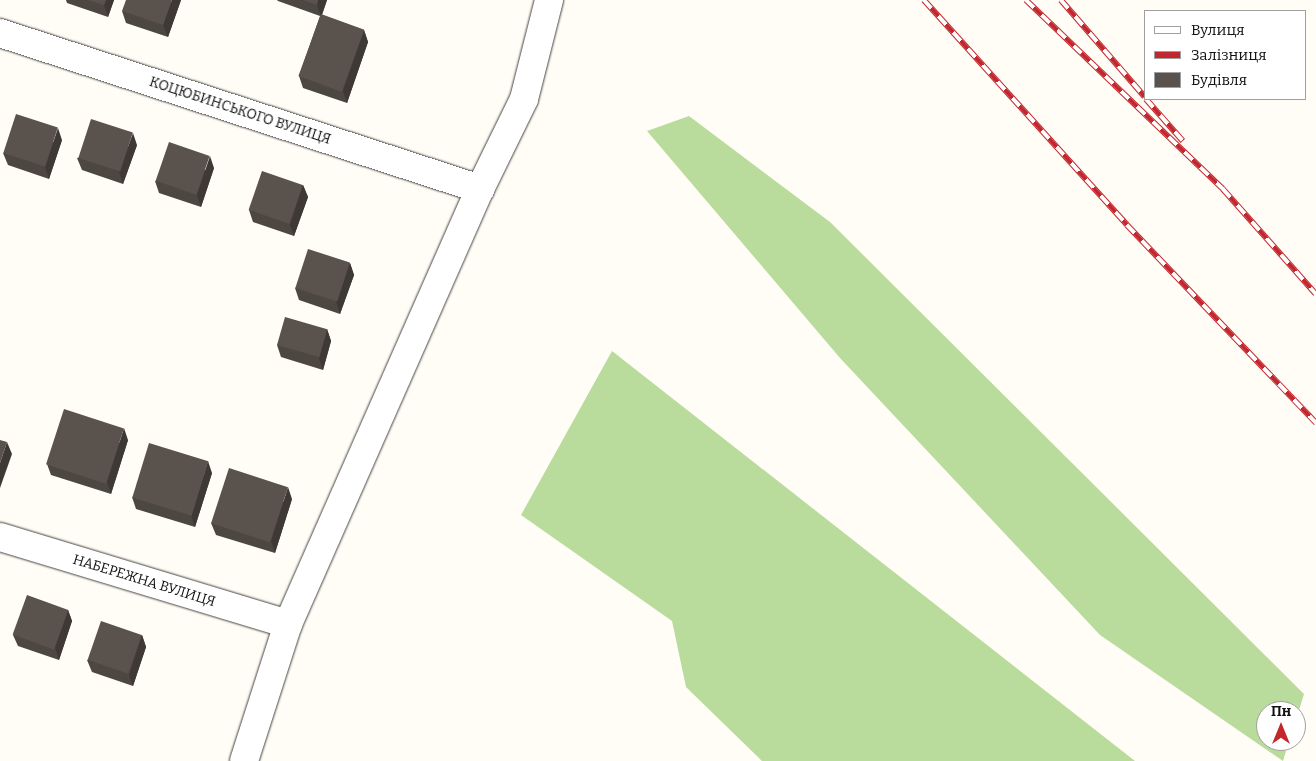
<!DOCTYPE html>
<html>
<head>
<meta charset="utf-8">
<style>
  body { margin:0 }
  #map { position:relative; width:1316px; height:761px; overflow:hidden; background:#fffdf5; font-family:Bitter,serif }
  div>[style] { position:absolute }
  .forest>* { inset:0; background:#b9dc9c }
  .roads { filter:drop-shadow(0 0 1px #444) drop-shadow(0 0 1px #444) }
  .street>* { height:28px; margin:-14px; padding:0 14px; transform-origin:14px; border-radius:14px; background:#fff }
  .rail>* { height:5.5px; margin-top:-2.75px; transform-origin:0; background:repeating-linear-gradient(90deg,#fff 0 11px,#c4262e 0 22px); box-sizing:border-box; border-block:1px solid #c4262e }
  .wall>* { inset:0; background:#4d4742 }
  .shaded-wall>* { inset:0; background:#3f3936 }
  .building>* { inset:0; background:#5a524d; transform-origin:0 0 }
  span { translate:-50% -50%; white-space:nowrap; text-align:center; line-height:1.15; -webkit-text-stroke:5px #fff; paint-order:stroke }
  .street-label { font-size:14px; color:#111 }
  .legend { position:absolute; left:1144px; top:10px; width:162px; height:90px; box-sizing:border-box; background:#fff; border:1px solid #a0a0a0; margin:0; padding:6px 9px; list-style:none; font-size:15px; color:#111 }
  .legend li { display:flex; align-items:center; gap:10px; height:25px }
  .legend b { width:25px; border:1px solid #a0a0a0 }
  .north { position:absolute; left:1256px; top:701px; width:50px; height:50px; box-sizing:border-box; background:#fff; border:1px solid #a0a0a0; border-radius:50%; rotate:0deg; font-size:14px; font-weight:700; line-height:20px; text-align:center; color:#111 }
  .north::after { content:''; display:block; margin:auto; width:18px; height:22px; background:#c4262e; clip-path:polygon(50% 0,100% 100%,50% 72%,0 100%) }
</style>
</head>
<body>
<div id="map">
  <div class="forest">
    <div style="clip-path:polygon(689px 116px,830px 222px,1304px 694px,1296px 720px,1296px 711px,1266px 711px,1266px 741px,1289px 741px,1283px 761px,1100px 635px,840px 358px,647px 131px)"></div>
    <div style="clip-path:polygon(612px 351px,1135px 761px,762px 761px,686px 687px,672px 621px,521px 515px)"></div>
  </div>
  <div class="roads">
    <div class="street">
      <div style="left:0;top:33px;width:505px;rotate:18deg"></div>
      <div style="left:0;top:537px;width:301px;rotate:16.8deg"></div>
      <div style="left:244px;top:761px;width:144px;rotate:-72.2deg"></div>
      <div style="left:288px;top:624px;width:475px;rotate:-66.2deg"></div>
      <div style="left:480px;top:189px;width:100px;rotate:-63.9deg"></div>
      <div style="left:524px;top:99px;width:102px;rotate:-75.8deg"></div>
    </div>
  </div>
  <div class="rail">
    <div style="left:924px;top:0;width:303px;rotate:47.9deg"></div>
    <div style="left:1127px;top:225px;width:274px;rotate:46.3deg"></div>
    <div style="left:1026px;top:0;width:273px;rotate:43.8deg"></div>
    <div style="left:1223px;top:189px;width:140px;rotate:48.5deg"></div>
    <div style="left:1061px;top:0;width:128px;rotate:49.1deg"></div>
    <div style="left:1146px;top:99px;width:56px;rotate:48.6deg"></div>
  </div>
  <div class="wall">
    <div style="clip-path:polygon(66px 0,114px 0,108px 17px,67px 3px)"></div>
    <div style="clip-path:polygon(181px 0,168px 37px,126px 23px,122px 11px)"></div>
    <div style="clip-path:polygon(277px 0,327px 0,322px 15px,364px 30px,368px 42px,347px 103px,303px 88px,299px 76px,320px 16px,278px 1px)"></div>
    <div style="clip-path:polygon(62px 140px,49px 179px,8px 165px,3px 153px)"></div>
    <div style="clip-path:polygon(137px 145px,123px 184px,82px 170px,77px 158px)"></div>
    <div style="clip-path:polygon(214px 168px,201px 207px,159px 193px,155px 181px)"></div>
    <div style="clip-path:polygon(303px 185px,308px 197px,294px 236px,253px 222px,249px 210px)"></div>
    <div style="clip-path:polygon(350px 263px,354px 275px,340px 314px,299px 300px,295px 288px)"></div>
    <div style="clip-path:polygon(327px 329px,331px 341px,323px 370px,281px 357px,277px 345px)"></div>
    <div style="clip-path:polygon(128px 440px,111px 494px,51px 475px,47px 464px)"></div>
    <div style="clip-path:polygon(212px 473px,195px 527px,136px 509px,132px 497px)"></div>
    <div style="clip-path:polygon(292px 499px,275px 553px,216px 535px,211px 523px)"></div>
    <div style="clip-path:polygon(68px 610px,72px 621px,59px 660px,18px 646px,13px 635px)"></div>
    <div style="clip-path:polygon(142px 635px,146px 647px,133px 686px,92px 672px,87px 660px)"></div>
  </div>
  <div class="shaded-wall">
    <div style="clip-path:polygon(106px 0,114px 0,108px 17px,104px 5px)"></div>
    <div style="clip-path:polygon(172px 0,181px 0,168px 37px,163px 25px)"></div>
    <div style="clip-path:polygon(318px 0,327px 0,321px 17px,317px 5px)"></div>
    <div style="clip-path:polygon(364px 30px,368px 42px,347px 103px,343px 91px)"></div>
    <div style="clip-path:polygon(58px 128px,62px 140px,49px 179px,45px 167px)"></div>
    <div style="clip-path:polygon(133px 133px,137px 145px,123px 184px,119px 172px)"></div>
    <div style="clip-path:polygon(210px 156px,214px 168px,201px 207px,197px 195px)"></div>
    <div style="clip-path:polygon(303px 185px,308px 197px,294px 236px,290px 225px)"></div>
    <div style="clip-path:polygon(350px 263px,354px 275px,340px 314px,336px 302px)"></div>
    <div style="clip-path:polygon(327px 329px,331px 341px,323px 370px,319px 358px)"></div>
    <div style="clip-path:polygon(124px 428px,128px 440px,111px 494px,107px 482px)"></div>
    <div style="clip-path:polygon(7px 442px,12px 454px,0 488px,0 463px)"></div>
    <div style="clip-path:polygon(208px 461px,212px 473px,195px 527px,191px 516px)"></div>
    <div style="clip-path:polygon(288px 487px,292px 499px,275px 553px,271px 541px)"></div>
    <div style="clip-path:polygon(68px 610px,72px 621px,59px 660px,55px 648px)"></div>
    <div style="clip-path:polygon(142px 635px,146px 647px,133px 686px,129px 675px)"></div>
  </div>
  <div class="building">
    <div style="clip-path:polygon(88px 0,106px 0,104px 5px)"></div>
    <div style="clip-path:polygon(126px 0,172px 0,163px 25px,122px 11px)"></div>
    <div style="clip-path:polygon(303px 0,318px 0,317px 5px)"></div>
    <div style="left:321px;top:14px;width:46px;height:66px;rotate:20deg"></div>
    <div style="left:16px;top:114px;width:44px;height:41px;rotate:18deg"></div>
    <div style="left:91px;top:119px;width:44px;height:41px;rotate:18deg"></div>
    <div style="left:169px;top:142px;width:43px;height:41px;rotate:19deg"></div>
    <div style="left:262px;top:171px;width:43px;height:41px;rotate:19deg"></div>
    <div style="left:308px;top:249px;width:44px;height:41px;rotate:18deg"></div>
    <div style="left:285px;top:317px;width:44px;height:29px;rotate:16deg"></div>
    <div style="left:64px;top:409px;width:63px;height:58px;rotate:18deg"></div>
    <div style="clip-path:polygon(0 440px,7px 442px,0 463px)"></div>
    <div style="left:149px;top:443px;width:62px;height:57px;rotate:17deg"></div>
    <div style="left:229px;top:468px;width:62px;height:58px;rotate:18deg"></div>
    <div style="left:27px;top:595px;width:44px;height:42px;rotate:20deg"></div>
    <div style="left:101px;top:621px;width:43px;height:41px;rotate:19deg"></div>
  </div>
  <div class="street-label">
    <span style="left:240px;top:111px;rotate:18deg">КОЦЮБИНСЬКОГО ВУЛИЦЯ</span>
    <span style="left:144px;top:581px;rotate:17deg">НАБЕРЕЖНА ВУЛИЦЯ</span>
  </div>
  <ul class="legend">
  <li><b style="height:6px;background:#fff"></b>Вулиця</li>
  <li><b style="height:6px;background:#c4262e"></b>Залізниця</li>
  <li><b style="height:14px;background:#5a524d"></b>Будівля</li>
  </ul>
  <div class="north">Пн</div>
</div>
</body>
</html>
